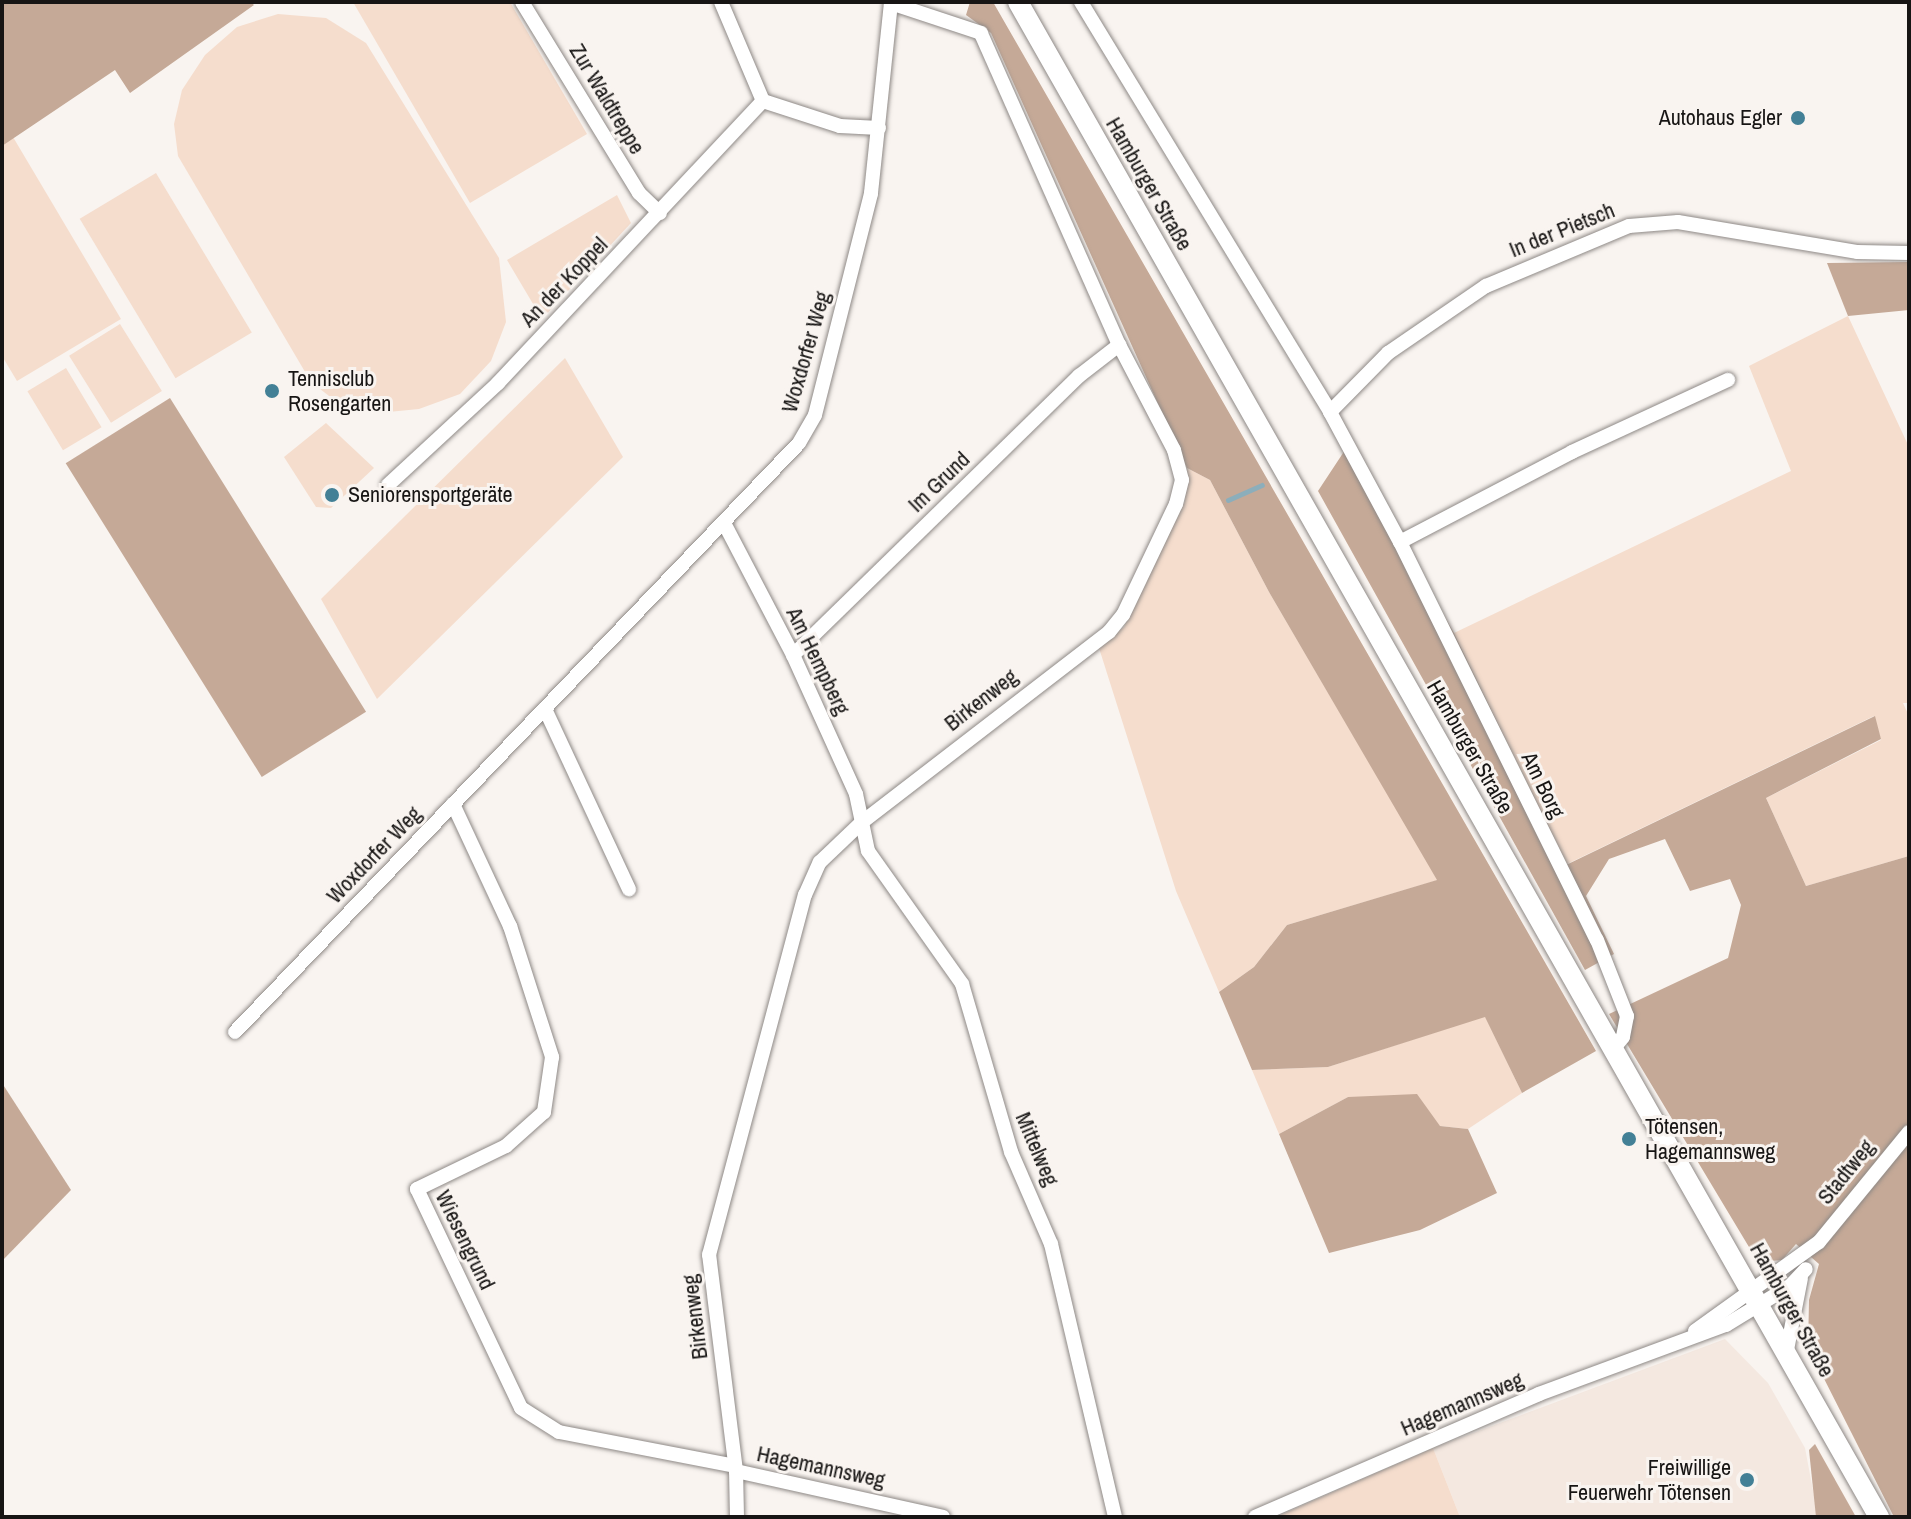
<!DOCTYPE html>
<html>
<head>
<meta charset="utf-8">
<style>
  body { margin:0 }
  #map { position:relative; width:1911px; height:1519px; overflow:hidden; background:#f9f4f0; font-family:"Archivo Narrow",sans-serif }
  div>[style] { position:absolute }
  .built>* { inset:0; background:#f4e8e0 }
  .green>* { inset:0; background:#f5ddcd; transform-origin:0 0 }
  .forest>* { inset:0; background:#c5a997; transform-origin:0 0 }
  .stream>* { height:5px; margin:-2.5px; padding:0 2.5px; transform-origin:2.5px; border-radius:2.5px; background:#8caebb }
  .roads { filter:drop-shadow(0 0 2px #8e8986) drop-shadow(0 0 2px #8e8986) }
  .minor>* { height:14px; margin:-7px; padding:0 7px; transform-origin:7px; border-radius:7px; background:#fff }
  .secondary>* { height:20px; margin:-10px; padding:0 10px; transform-origin:10px; border-radius:10px; background:#fff }
  .dots>* { width:22px; height:22px; translate:-50% -50%; box-sizing:border-box; border:4px solid #f9f4f0; border-radius:50% }
  span { translate:-50% -50%; white-space:nowrap; text-align:center; line-height:1.15; -webkit-text-stroke:6px #f9f4f0; paint-order:stroke }
  .street-label { font-size:22px; color:#171514 }
  .poi-label { font-size:22px; color:#171514 }
  .right { translate:-100% -50%; text-align:right }
  .left { translate:0 -50%; text-align:left }
  .frame { position:absolute; inset:0; border:4px solid #171514; pointer-events:none }
</style>
</head>
<body>
<div id="map">
  <div class="built">
    <div style="clip-path:polygon(1725px 1339px,1768px 1383px,1805px 1448px,1818px 1517px,1460px 1517px,1433px 1448px)"></div>
  </div>
  <div class="green">
    <div style="clip-path:polygon(353px 2px,510px 2px,587px 134px,470px 203px)"></div>
    <div style="clip-path:polygon(278px 14px,326px 18px,366px 43px,499px 258px,506px 322px,491px 361px,460px 394px,419px 409px,378px 413px,342px 406px,311px 382px,178px 156px,174px 124px,182px 90px,205px 55px,237px 27px)"></div>
    <div style="clip-path:polygon(13px 137px,121px 319px,17px 381px,2px 356px,2px 146px)"></div>
    <div style="left:156px;top:173px;width:186px;height:89px;rotate:59deg"></div>
    <div style="clip-path:polygon(617px 195px,631px 223px,542px 319px,507px 260px)"></div>
    <div style="clip-path:polygon(1848px 316px,1909px 447px,1909px 703px,1903px 703px,1909px 716px,1909px 856px,1806px 886px,1766px 798px,1881px 740px,1874px 716px,1565px 865px,1454px 633px,1791px 471px,1749px 366px)"></div>
    <div style="left:120px;top:324px;width:79px;height:60px;rotate:58deg"></div>
    <div style="clip-path:polygon(565px 358px,623px 457px,377px 699px,321px 599px)"></div>
    <div style="left:66px;top:368px;width:69px;height:45px;rotate:59deg"></div>
    <div style="clip-path:polygon(326px 423px,374px 468px,331px 508px,316px 507px,284px 457px)"></div>
    <div style="clip-path:polygon(1187px 468px,1210px 480px,1269px 592px,1438px 880px,1287px 925px,1254px 967px,1219px 992px,1176px 891px,1099px 648px,1124px 627px,1185px 501px)"></div>
    <div style="clip-path:polygon(1485px 1016px,1522px 1093px,1468px 1129px,1440px 1126px,1348px 1097px,1279px 1134px,1252px 1070px,1328px 1067px)"></div>
    <div style="clip-path:polygon(1433px 1448px,1460px 1517px,1276px 1517px)"></div>
  </div>
  <div class="forest">
    <div style="clip-path:polygon(2px 2px,251px 2px,254px 5px,130px 93px,115px 70px,2px 146px)"></div>
    <div style="clip-path:polygon(970px 2px,993px 2px,1596px 1051px,1522px 1093px,1485px 1017px,1328px 1067px,1252px 1070px,1219px 992px,1254px 967px,1287px 925px,1437px 880px,1269px 592px,1210px 480px,1187px 468px,991px 33px,966px 15px)"></div>
    <div style="clip-path:polygon(1909px 262px,1909px 310px,1848px 316px,1827px 263px)"></div>
    <div style="left:170px;top:398px;width:370px;height:123px;rotate:58deg"></div>
    <div style="clip-path:polygon(1347px 447px,1454px 633px,1566px 865px,1875px 716px,1881px 739px,1766px 798px,1806px 886px,1909px 856px,1909px 1517px,1894px 1517px,1808px 1347px,1809px 1300px,1819px 1264px,1796px 1244px,1782px 1260px,1758px 1262px,1609px 1014px,1728px 958px,1741px 905px,1730px 879px,1690px 891px,1665px 839px,1609px 859px,1586px 896px,1614px 954px,1585px 970px,1318px 491px)"></div>
    <div style="clip-path:polygon(2px 1083px,71px 1190px,2px 1261px)"></div>
    <div style="clip-path:polygon(1417px 1094px,1440px 1126px,1468px 1129px,1497px 1193px,1420px 1230px,1329px 1253px,1279px 1134px,1348px 1097px)"></div>
    <div style="clip-path:polygon(1815px 1444px,1856px 1517px,1816px 1517px,1809px 1450px)"></div>
  </div>
  <div class="stream">
    <div style="left:1228px;top:500px;width:37px;rotate:-24deg"></div>
  </div>
  <div class="roads">
    <div class="minor">
      <div style="left:522px;top:2px;width:224px;rotate:58.5deg"></div>
      <div style="left:639px;top:193px;width:29px;rotate:44deg"></div>
      <div style="left:721px;top:2px;width:108px;rotate:67deg"></div>
      <div style="left:763px;top:101px;width:81px;rotate:18deg"></div>
      <div style="left:840px;top:126px;width:39px;rotate:3deg"></div>
      <div style="left:1081px;top:2px;width:480px;rotate:58.7deg"></div>
      <div style="left:1330px;top:412px;width:148px;rotate:61.7deg"></div>
      <div style="left:1400px;top:542px;width:444px;rotate:63.7deg"></div>
      <div style="left:1597px;top:940px;width:82px;rotate:68.5deg"></div>
      <div style="left:1627px;top:1016px;width:21px;rotate:101deg"></div>
      <div style="left:1623px;top:1037px;width:14px;rotate:129deg"></div>
      <div style="left:1330px;top:412px;width:83px;rotate:-45.5deg"></div>
      <div style="left:1388px;top:353px;width:119px;rotate:-34.4deg"></div>
      <div style="left:1486px;top:286px;width:155px;rotate:-22.8deg"></div>
      <div style="left:1629px;top:226px;width:49px;rotate:-4.7deg"></div>
      <div style="left:1678px;top:222px;width:181px;rotate:9.5deg"></div>
      <div style="left:1857px;top:252px;width:52px;rotate:1.1deg"></div>
      <div style="left:388px;top:485px;width:150px;rotate:-42.8deg"></div>
      <div style="left:498px;top:383px;width:387px;rotate:-46.8deg"></div>
      <div style="left:724px;top:523px;width:149px;rotate:62.4deg"></div>
      <div style="left:793px;top:655px;width:153px;rotate:65.6deg"></div>
      <div style="left:856px;top:794px;width:58px;rotate:78.1deg"></div>
      <div style="left:868px;top:851px;width:163px;rotate:54.7deg"></div>
      <div style="left:962px;top:984px;width:175px;rotate:73.7deg"></div>
      <div style="left:1011px;top:1152px;width:100px;rotate:66.5deg"></div>
      <div style="left:1051px;top:1244px;width:280px;rotate:76.8deg"></div>
      <div style="left:1400px;top:542px;width:194px;rotate:-27.6deg"></div>
      <div style="left:1572px;top:452px;width:172px;rotate:-24.8deg"></div>
      <div style="left:793px;top:655px;width:400px;rotate:-44.3deg"></div>
      <div style="left:1079px;top:376px;width:51px;rotate:-37.8deg"></div>
      <div style="left:545px;top:709px;width:199px;rotate:65deg"></div>
      <div style="left:453px;top:804px;width:135px;rotate:65deg"></div>
      <div style="left:510px;top:926px;width:138px;rotate:72.2deg"></div>
      <div style="left:552px;top:1057px;width:56px;rotate:98.3deg"></div>
      <div style="left:544px;top:1112px;width:51px;rotate:138.2deg"></div>
      <div style="left:506px;top:1146px;width:99px;rotate:154.2deg"></div>
      <div style="left:417px;top:1189px;width:242px;rotate:64.6deg"></div>
      <div style="left:521px;top:1408px;width:45px;rotate:32.3deg"></div>
      <div style="left:559px;top:1432px;width:179px;rotate:10.9deg"></div>
      <div style="left:235px;top:1032px;width:815px;rotate:-46.24deg"></div>
      <div style="left:799px;top:443px;width:32px;rotate:-60deg"></div>
      <div style="left:815px;top:415px;width:229px;rotate:-75.8deg"></div>
      <div style="left:871px;top:193px;width:192px;rotate:-84deg"></div>
      <div style="left:1695px;top:1331px;width:153px;rotate:-35.7deg"></div>
      <div style="left:1819px;top:1242px;width:142px;rotate:-50.7deg"></div>
      <div style="left:1787px;top:1350px;width:73px;rotate:-79deg"></div>
      <div style="left:736px;top:1471px;width:212px;rotate:12.5deg"></div>
      <div style="left:737px;top:1517px;width:46px;rotate:-91.2deg"></div>
      <div style="left:736px;top:1471px;width:218px;rotate:-97.1deg"></div>
      <div style="left:709px;top:1255px;width:373px;rotate:-75.1deg"></div>
      <div style="left:805px;top:895px;width:36px;rotate:-66deg"></div>
      <div style="left:820px;top:862px;width:57px;rotate:-43.6deg"></div>
      <div style="left:861px;top:823px;width:313px;rotate:-37.6deg"></div>
      <div style="left:1109px;top:632px;width:22px;rotate:-51deg"></div>
      <div style="left:1123px;top:615px;width:123px;rotate:-64.5deg"></div>
      <div style="left:1176px;top:504px;width:25px;rotate:-76deg"></div>
      <div style="left:1182px;top:480px;width:31px;rotate:-105deg"></div>
      <div style="left:1174px;top:450px;width:119px;rotate:-117.6deg"></div>
      <div style="left:1119px;top:345px;width:341px;rotate:-113.9deg"></div>
      <div style="left:981px;top:33px;width:95px;rotate:-161.6deg"></div>
      <div style="left:1255px;top:1517px;width:309px;rotate:-23.4deg"></div>
      <div style="left:1539px;top:1394px;width:199px;rotate:-20.3deg"></div>
      <div style="left:1726px;top:1325px;width:75px;rotate:-31.4deg"></div>
      <div style="left:1790px;top:1286px;width:23px;rotate:-47deg"></div>
    </div>
    <div class="secondary">
      <div style="left:1018px;top:2px;width:1743px;rotate:60.39deg"></div>
    </div>
  </div>
  <div class="dots">
    <div style="left:1798px;top:118px;background:#438096"></div>
    <div style="left:272px;top:391px;background:#438096"></div>
    <div style="left:332px;top:495px;background:#438096"></div>
    <div style="left:1629px;top:1139px;background:#438096"></div>
    <div style="left:1747px;top:1480px;background:#438096"></div>
  </div>
  <div class="street-label">
    <span style="left:607px;top:99px;rotate:59deg">Zur Waldtreppe</span>
    <span style="left:1149px;top:184px;rotate:60deg">Hamburger Straße</span>
    <span style="left:1562px;top:230px;rotate:-22deg">In der Pietsch</span>
    <span style="left:564px;top:282px;rotate:-46deg">An der Koppel</span>
    <span style="left:806px;top:352px;rotate:-74deg">Woxdorfer Weg</span>
    <span style="left:939px;top:482px;rotate:-44deg">Im Grund</span>
    <span style="left:818px;top:661px;rotate:64deg">Am Hempberg</span>
    <span style="left:981px;top:700px;rotate:-38deg">Birkenweg</span>
    <span style="left:1470px;top:747px;rotate:60deg">Hamburger Straße</span>
    <span style="left:1543px;top:785px;rotate:64deg">Am Borg</span>
    <span style="left:374px;top:855px;rotate:-46deg">Woxdorfer Weg</span>
    <span style="left:1037px;top:1149px;rotate:67deg">Mittelweg</span>
    <span style="left:1846px;top:1172px;rotate:-51deg">Stadtweg</span>
    <span style="left:465px;top:1240px;rotate:64deg">Wiesengrund</span>
    <span style="left:1792px;top:1310px;rotate:61deg">Hamburger Straße</span>
    <span style="left:695px;top:1317px;rotate:-97deg">Birkenweg</span>
    <span style="left:1462px;top:1404px;rotate:-23deg">Hagemannsweg</span>
    <span style="left:821px;top:1467px;rotate:12deg">Hagemannsweg</span>
  </div>
  <div class="poi-label">
    <span class="right" style="left:1782px;top:118px">Autohaus Egler</span>
    <span class="left" style="left:288px;top:391px">Tennisclub<br>Rosengarten</span>
    <span class="left" style="left:348px;top:495px">Seniorensportgeräte</span>
    <span class="left" style="left:1645px;top:1139px">Tötensen,<br>Hagemannsweg</span>
    <span class="right" style="left:1731px;top:1480px">Freiwillige<br>Feuerwehr Tötensen</span>
  </div>
  <div class="frame"></div>
</div>
</body>
</html>
